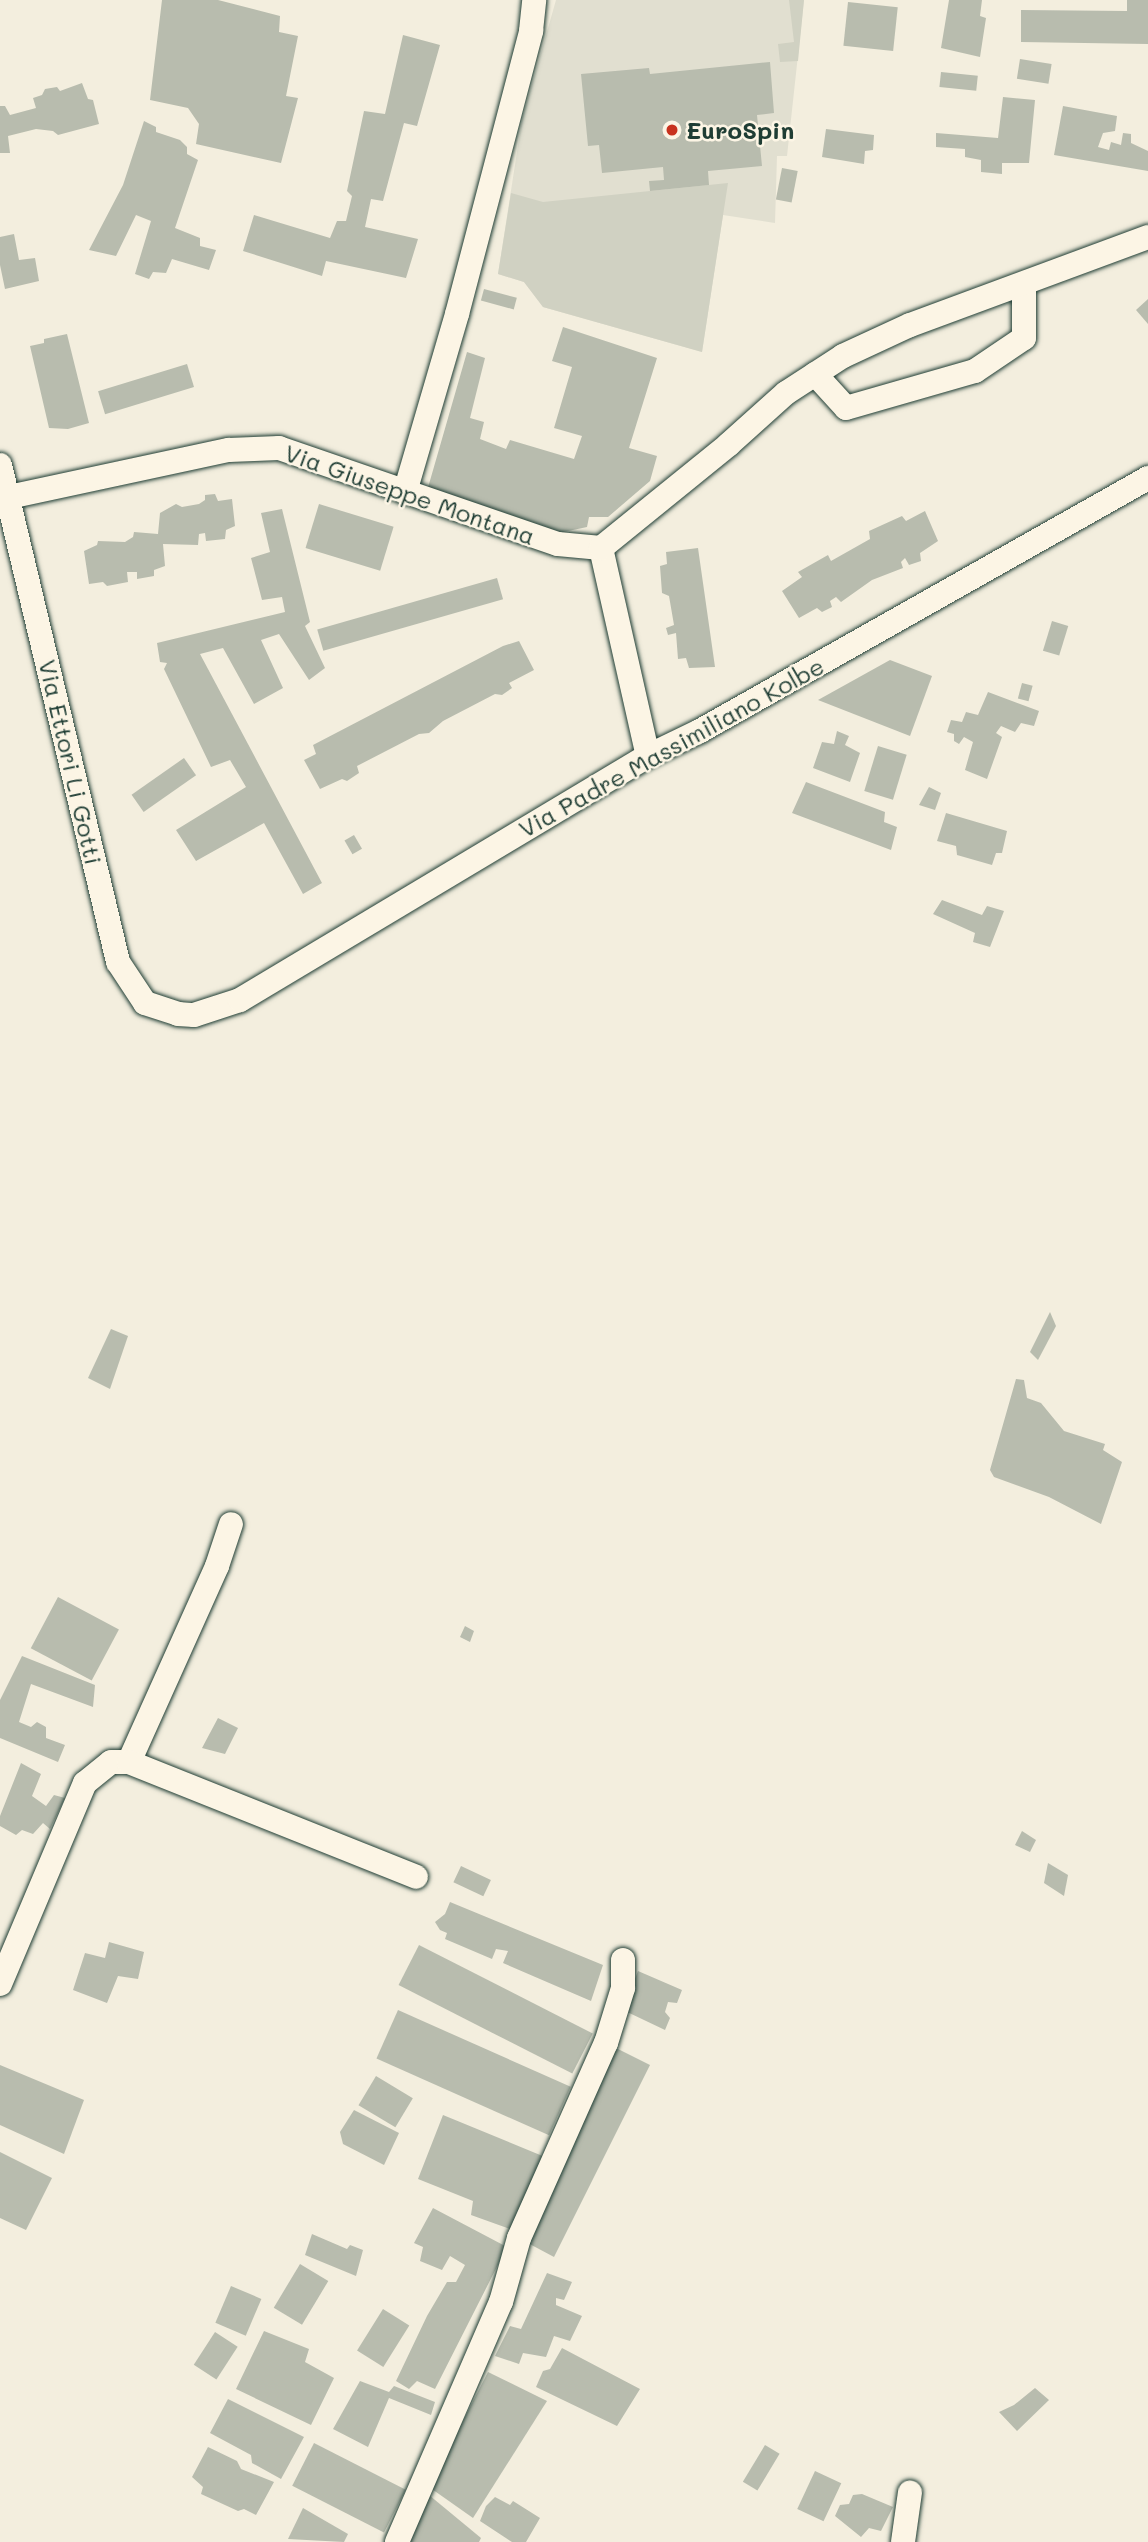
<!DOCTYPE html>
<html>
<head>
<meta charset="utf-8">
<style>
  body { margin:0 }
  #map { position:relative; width:1148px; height:2542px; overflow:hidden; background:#f3eede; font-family:Mali,sans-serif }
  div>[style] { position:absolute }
  .built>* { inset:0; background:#e1dfd0 }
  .green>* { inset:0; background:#d0d1c2 }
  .building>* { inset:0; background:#b8bcae; transform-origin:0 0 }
  .roads { filter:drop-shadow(0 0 2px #1f3d34) drop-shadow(0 0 2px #1f3d34) }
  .street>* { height:24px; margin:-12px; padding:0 12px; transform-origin:12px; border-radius:12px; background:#fcf5e5 }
  .dots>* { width:19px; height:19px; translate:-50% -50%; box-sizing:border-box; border:4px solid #fcf5e5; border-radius:50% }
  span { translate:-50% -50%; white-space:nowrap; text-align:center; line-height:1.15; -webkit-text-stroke:5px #fcf5e5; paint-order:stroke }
  .poi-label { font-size:24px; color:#1f3d34; font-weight:700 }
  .left { translate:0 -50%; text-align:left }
  .street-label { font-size:24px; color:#1f3d34 }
</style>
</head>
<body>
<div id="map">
  <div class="built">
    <div style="clip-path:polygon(556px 0,804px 0,787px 156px,777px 156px,775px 223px,723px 215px,702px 352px,543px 307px,524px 282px,498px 274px,522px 120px)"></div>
  </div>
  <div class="green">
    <div style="clip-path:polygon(789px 0,804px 0,798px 61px,780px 62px,778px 44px,794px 42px)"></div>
    <div style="clip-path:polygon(728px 183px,702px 352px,543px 307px,524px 282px,498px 274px,511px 193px,543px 202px)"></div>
  </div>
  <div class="building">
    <div style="clip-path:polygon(162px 0,218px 0,280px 16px,279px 32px,298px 36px,286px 96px,298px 98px,281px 163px,196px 144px,199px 124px,188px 108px,150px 100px)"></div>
    <div style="clip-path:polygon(949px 0,982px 0,980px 16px,986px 18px,980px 57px,941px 48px)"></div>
    <div style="clip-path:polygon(1127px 0,1148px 0,1148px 44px,1021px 42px,1021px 10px,1127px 11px)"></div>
    <div style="left:848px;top:2px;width:50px;height:44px;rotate:6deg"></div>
    <div style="clip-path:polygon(403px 35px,440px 45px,417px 126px,404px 123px,383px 201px,371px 199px,365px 227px,418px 239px,406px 278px,326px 261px,322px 276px,243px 251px,254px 215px,330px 238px,337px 221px,346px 221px,352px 196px,347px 191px,364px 111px,385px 114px)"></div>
    <div style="left:1020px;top:59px;width:32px;height:20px;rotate:9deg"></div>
    <div style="clip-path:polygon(770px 62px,774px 113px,757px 115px,762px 166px,708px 171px,709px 185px,650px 191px,649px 181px,664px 180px,663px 167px,602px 173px,599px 145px,588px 146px,581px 74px,649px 68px,650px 74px)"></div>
    <div style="left:941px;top:72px;width:37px;height:15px;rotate:6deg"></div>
    <div style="clip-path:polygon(82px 83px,88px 99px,93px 100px,99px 124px,58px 135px,53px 131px,36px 129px,8px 136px,10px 153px,0 153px,0 106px,5px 106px,10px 115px,36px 108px,33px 98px,42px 95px,45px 89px,57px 87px,60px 91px)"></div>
    <div style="clip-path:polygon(1003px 97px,1035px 100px,1029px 163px,1002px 163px,1002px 174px,981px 172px,981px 160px,965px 157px,965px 149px,936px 147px,936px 133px,998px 138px)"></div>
    <div style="clip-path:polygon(1063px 106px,1117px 116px,1115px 131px,1103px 133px,1098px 147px,1109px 150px,1111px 142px,1121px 145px,1123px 133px,1131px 134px,1131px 143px,1148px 151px,1148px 171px,1054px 155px)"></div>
    <div style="clip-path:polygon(144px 121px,156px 127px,156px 132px,180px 140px,187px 147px,187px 154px,198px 160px,175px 228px,200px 238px,200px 246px,216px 250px,209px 270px,172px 259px,166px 273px,153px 272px,149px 279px,135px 274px,151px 221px,136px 215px,116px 256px,89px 250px,123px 185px)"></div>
    <div style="clip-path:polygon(826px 129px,874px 135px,873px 150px,865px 151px,864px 164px,822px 157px)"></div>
    <div style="left:782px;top:168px;width:16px;height:32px;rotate:11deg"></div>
    <div style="clip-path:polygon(14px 234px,19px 260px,35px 258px,39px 281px,5px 289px,0 265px,0 237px)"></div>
    <div style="left:484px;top:289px;width:34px;height:12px;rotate:15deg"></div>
    <div style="clip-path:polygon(1148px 299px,1148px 324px,1136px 310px)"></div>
    <div style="clip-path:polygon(563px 327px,657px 358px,629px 448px,657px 456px,650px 481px,608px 517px,589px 517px,587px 527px,554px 534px,427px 491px,467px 352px,485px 358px,470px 418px,484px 422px,480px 439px,506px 449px,510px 440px,574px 459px,582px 436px,554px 428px,572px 367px,552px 361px)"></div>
    <div style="clip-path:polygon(67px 334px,89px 423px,68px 429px,49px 428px,30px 346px,44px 343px,44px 339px)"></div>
    <div style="left:187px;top:364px;width:24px;height:93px;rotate:73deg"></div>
    <div style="clip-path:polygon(215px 494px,218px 501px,232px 499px,235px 526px,226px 530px,225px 539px,206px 541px,205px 533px,199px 534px,198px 545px,163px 544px,165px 566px,154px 570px,154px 576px,137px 579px,137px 572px,127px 572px,128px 582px,107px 586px,103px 582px,89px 584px,84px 551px,97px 545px,98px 541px,125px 542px,133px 537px,134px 532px,158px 534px,160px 513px,176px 504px,182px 507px,199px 504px,205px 500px,205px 495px)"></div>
    <div style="left:319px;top:504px;width:78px;height:46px;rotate:17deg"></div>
    <div style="clip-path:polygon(282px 509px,310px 622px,305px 626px,325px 668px,309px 680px,279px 634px,261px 640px,283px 688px,254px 704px,223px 648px,200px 654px,322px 883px,303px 894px,264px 823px,196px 861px,176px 830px,246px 787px,230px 760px,211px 767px,164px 669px,167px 663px,160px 662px,157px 643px,285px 612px,282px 597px,262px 600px,251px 558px,270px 552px,261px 513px)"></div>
    <div style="clip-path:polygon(925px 511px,938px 541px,920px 553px,921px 561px,909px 565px,905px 558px,901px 562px,903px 568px,872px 580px,841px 602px,836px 597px,830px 601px,832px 607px,822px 612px,817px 608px,799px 618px,782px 591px,802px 577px,798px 572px,828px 555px,831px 561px,870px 539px,869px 531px,902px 516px,906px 521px)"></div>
    <div style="clip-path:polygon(698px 548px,715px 667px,689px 668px,686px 658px,678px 659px,676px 633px,668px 635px,666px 628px,674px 625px,669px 596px,662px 593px,660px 566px,667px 564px,666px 552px)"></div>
    <div style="left:497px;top:578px;width:22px;height:187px;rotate:74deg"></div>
    <div style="left:1052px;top:621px;width:17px;height:31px;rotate:17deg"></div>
    <div style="clip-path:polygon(519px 641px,534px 670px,509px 683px,512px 688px,502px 695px,495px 694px,443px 721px,429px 733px,419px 734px,357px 766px,359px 773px,347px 781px,342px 779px,320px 789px,304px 760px,316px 754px,313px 745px,503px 646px)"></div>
    <div style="clip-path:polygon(890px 660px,932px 676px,910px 736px,818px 700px)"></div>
    <div style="left:1022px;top:683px;width:11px;height:16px;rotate:15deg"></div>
    <div style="clip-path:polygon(988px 692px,1039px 711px,1034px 726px,1021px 723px,1015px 732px,1001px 726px,996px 733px,1002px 737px,987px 779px,965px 770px,973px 742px,964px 737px,959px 744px,954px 741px,954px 734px,947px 732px,951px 720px,962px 722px,966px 712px,978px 715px)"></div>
    <div style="clip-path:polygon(837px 731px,849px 736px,845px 745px,860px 753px,850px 782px,813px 768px,822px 742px,834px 744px)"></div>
    <div style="left:878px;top:746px;width:30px;height:47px;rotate:17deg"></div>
    <div style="left:184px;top:758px;width:21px;height:64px;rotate:55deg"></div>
    <div style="clip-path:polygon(806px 782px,885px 812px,884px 822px,897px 827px,891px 850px,792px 813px)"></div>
    <div style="clip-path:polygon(929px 787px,941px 793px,935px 810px,919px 805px)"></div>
    <div style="clip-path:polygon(946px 813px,1007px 831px,1002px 853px,996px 853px,992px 865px,957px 855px,956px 846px,937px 841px)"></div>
    <div style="left:354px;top:835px;width:16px;height:11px;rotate:60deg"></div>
    <div style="clip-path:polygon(942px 900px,982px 915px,987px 906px,1004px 911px,990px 947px,973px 942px,975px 933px,933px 914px)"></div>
    <div style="clip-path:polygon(1050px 1312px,1056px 1326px,1038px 1360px,1030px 1352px)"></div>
    <div style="clip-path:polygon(111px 1329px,128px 1336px,110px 1389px,88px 1378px)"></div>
    <div style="clip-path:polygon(1016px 1379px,1024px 1380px,1027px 1398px,1041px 1403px,1064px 1431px,1105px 1444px,1103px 1450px,1122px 1462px,1101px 1524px,1049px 1497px,994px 1477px,990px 1470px)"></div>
    <div style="left:58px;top:1597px;width:69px;height:58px;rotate:28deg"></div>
    <div style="clip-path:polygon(465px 1626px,474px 1631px,470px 1642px,460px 1637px)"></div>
    <div style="clip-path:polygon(22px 1656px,95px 1685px,93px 1707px,31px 1684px,19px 1722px,31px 1727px,37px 1722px,46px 1727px,46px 1738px,65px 1745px,58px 1762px,0 1738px,0 1700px)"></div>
    <div style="clip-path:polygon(218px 1718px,238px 1728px,225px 1754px,202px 1748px)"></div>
    <div style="clip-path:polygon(21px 1763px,41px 1774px,32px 1796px,46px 1806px,54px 1795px,65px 1798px,50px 1829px,43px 1823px,33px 1834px,22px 1830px,16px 1835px,0 1826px,0 1816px)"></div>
    <div style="clip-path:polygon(1022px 1831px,1036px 1840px,1030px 1852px,1015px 1845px)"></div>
    <div style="clip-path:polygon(1048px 1863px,1068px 1875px,1064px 1896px,1044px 1883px)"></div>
    <div style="left:461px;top:1866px;width:33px;height:18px;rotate:25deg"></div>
    <div style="clip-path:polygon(450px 1902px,603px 1965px,591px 2001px,503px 1963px,508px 1951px,496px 1949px,492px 1959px,445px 1939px,447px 1933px,440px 1930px,435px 1922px,445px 1914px)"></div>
    <div style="clip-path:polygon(109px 1942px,144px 1952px,138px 1979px,118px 1976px,107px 2003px,73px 1990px,85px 1953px,105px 1958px)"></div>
    <div style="left:419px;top:1945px;width:195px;height:45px;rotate:27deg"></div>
    <div style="clip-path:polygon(638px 1971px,682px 1990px,677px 2003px,668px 2002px,665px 2012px,670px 2018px,665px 2030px,623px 2010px)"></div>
    <div style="left:398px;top:2010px;width:189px;height:53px;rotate:24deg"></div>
    <div style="clip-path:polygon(612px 2046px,650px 2065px,554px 2257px,524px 2241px)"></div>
    <div style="clip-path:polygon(0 2065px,84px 2100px,64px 2154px,0 2125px)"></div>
    <div style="left:376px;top:2076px;width:43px;height:34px;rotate:31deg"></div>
    <div style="clip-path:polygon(354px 2110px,399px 2133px,384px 2165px,343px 2144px,340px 2132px)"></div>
    <div style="clip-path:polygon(443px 2115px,545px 2157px,513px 2230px,471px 2215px,473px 2201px,418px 2179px)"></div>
    <div style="clip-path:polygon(0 2152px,52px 2178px,26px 2230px,0 2218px)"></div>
    <div style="clip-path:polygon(433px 2208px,507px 2247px,435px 2389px,417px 2381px,409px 2389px,396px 2381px,427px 2316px,447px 2282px,456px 2282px,465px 2265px,450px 2256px,442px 2270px,420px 2261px,423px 2247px,414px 2243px)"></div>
    <div style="clip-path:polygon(312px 2234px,347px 2249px,350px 2245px,363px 2250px,356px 2276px,305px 2255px)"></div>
    <div style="left:300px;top:2264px;width:33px;height:51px;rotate:31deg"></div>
    <div style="clip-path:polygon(547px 2273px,572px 2282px,564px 2300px,556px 2298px,556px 2305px,582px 2316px,570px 2341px,554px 2336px,546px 2357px,523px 2353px,519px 2364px,495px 2356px,510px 2326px,521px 2329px)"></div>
    <div style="left:231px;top:2286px;width:33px;height:40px;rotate:23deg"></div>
    <div style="left:383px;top:2309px;width:31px;height:49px;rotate:32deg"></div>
    <div style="clip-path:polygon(264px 2331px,309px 2349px,305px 2362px,334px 2378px,311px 2425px,236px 2389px)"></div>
    <div style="left:215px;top:2332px;width:27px;height:39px;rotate:33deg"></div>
    <div style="clip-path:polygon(562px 2348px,640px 2389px,617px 2426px,536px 2387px,543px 2371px,550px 2369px)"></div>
    <div style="clip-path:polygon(488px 2372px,547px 2401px,473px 2518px,429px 2487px)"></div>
    <div style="clip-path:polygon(360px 2381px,389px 2392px,394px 2386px,435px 2402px,431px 2415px,389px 2398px,368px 2447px,333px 2429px)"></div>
    <div style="clip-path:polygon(1035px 2388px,1049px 2400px,1017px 2431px,999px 2412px,1014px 2405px)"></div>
    <div style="clip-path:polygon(228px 2399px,304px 2437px,281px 2479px,252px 2463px,251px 2455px,210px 2433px)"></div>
    <div style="left:314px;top:2443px;width:103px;height:48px;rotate:27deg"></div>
    <div style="left:765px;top:2445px;width:17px;height:43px;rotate:31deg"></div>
    <div style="clip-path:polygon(208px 2447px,237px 2461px,241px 2469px,274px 2482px,256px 2515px,244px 2509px,238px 2511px,201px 2494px,203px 2487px,192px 2477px)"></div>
    <div style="left:815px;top:2471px;width:29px;height:42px;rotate:25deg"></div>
    <div style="clip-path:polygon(862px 2494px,893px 2507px,881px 2531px,869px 2528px,861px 2537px,835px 2516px,840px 2505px,849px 2504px,853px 2495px)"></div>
    <div style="clip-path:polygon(429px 2495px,481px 2538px,479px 2542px,404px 2542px)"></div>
    <div style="clip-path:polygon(495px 2497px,510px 2505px,513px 2501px,540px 2518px,526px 2542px,512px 2542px,480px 2521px,486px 2506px)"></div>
    <div style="clip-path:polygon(303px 2508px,348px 2534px,344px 2542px,288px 2539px)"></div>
  </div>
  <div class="roads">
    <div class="street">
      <div style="left:815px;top:374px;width:46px;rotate:47.6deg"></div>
      <div style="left:846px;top:408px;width:134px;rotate:-16deg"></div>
      <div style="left:975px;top:371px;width:59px;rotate:-34deg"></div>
      <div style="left:1024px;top:338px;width:53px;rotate:-90deg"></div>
      <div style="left:0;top:465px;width:511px;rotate:76.64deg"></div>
      <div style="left:118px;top:962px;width:49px;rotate:56.6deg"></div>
      <div style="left:145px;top:1003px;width:35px;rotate:18deg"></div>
      <div style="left:178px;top:1014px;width:16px;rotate:4deg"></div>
      <div style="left:194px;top:1015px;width:48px;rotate:-18.1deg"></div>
      <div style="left:240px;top:1000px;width:475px;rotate:-30.9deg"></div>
      <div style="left:648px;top:756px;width:58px;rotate:-25.7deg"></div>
      <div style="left:700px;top:731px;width:515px;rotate:-29.45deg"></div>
      <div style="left:405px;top:492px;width:185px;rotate:-73.7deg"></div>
      <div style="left:457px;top:314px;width:293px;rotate:-75.3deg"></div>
      <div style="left:531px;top:31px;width:31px;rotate:-84deg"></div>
      <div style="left:9px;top:497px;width:225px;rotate:-12.1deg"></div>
      <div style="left:229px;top:450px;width:50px;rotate:-2.3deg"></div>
      <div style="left:279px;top:448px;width:295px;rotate:19deg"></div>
      <div style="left:558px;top:544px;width:43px;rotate:5.3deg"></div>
      <div style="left:601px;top:548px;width:213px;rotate:77.3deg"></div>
      <div style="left:601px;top:548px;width:164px;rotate:-39deg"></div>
      <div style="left:728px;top:445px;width:78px;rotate:-41.9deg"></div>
      <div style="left:786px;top:393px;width:68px;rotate:-33deg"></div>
      <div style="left:843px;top:356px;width:74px;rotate:-24.8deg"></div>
      <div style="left:910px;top:325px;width:254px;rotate:-20.3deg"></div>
      <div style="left:129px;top:1762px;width:215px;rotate:-65.8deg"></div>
      <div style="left:217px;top:1566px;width:44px;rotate:-71.6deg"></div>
      <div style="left:0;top:1984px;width:218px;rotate:-67.1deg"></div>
      <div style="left:85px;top:1783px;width:33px;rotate:-39deg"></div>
      <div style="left:111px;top:1762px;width:18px"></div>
      <div style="left:129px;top:1762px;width:309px;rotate:21.8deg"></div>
      <div style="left:397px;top:2542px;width:262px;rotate:-66.6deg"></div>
      <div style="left:501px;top:2302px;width:66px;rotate:-74.3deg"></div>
      <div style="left:519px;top:2238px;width:214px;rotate:-66deg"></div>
      <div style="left:606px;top:2043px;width:58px;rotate:-72.8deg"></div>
      <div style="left:623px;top:1988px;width:28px;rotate:-90deg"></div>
      <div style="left:903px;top:2542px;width:50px;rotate:-82deg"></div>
    </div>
  </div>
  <div class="dots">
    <div style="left:672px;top:130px;background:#c8321e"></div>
  </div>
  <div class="poi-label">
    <span class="left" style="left:686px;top:130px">EuroSpin</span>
  </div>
  <div class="street-label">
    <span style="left:410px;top:494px;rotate:19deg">Via Giuseppe Montana</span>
    <span style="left:671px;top:747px;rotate:-29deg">Via Padre Massimiliano Kolbe</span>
    <span style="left:71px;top:762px;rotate:77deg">Via Ettori Li Gotti</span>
  </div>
</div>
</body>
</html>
